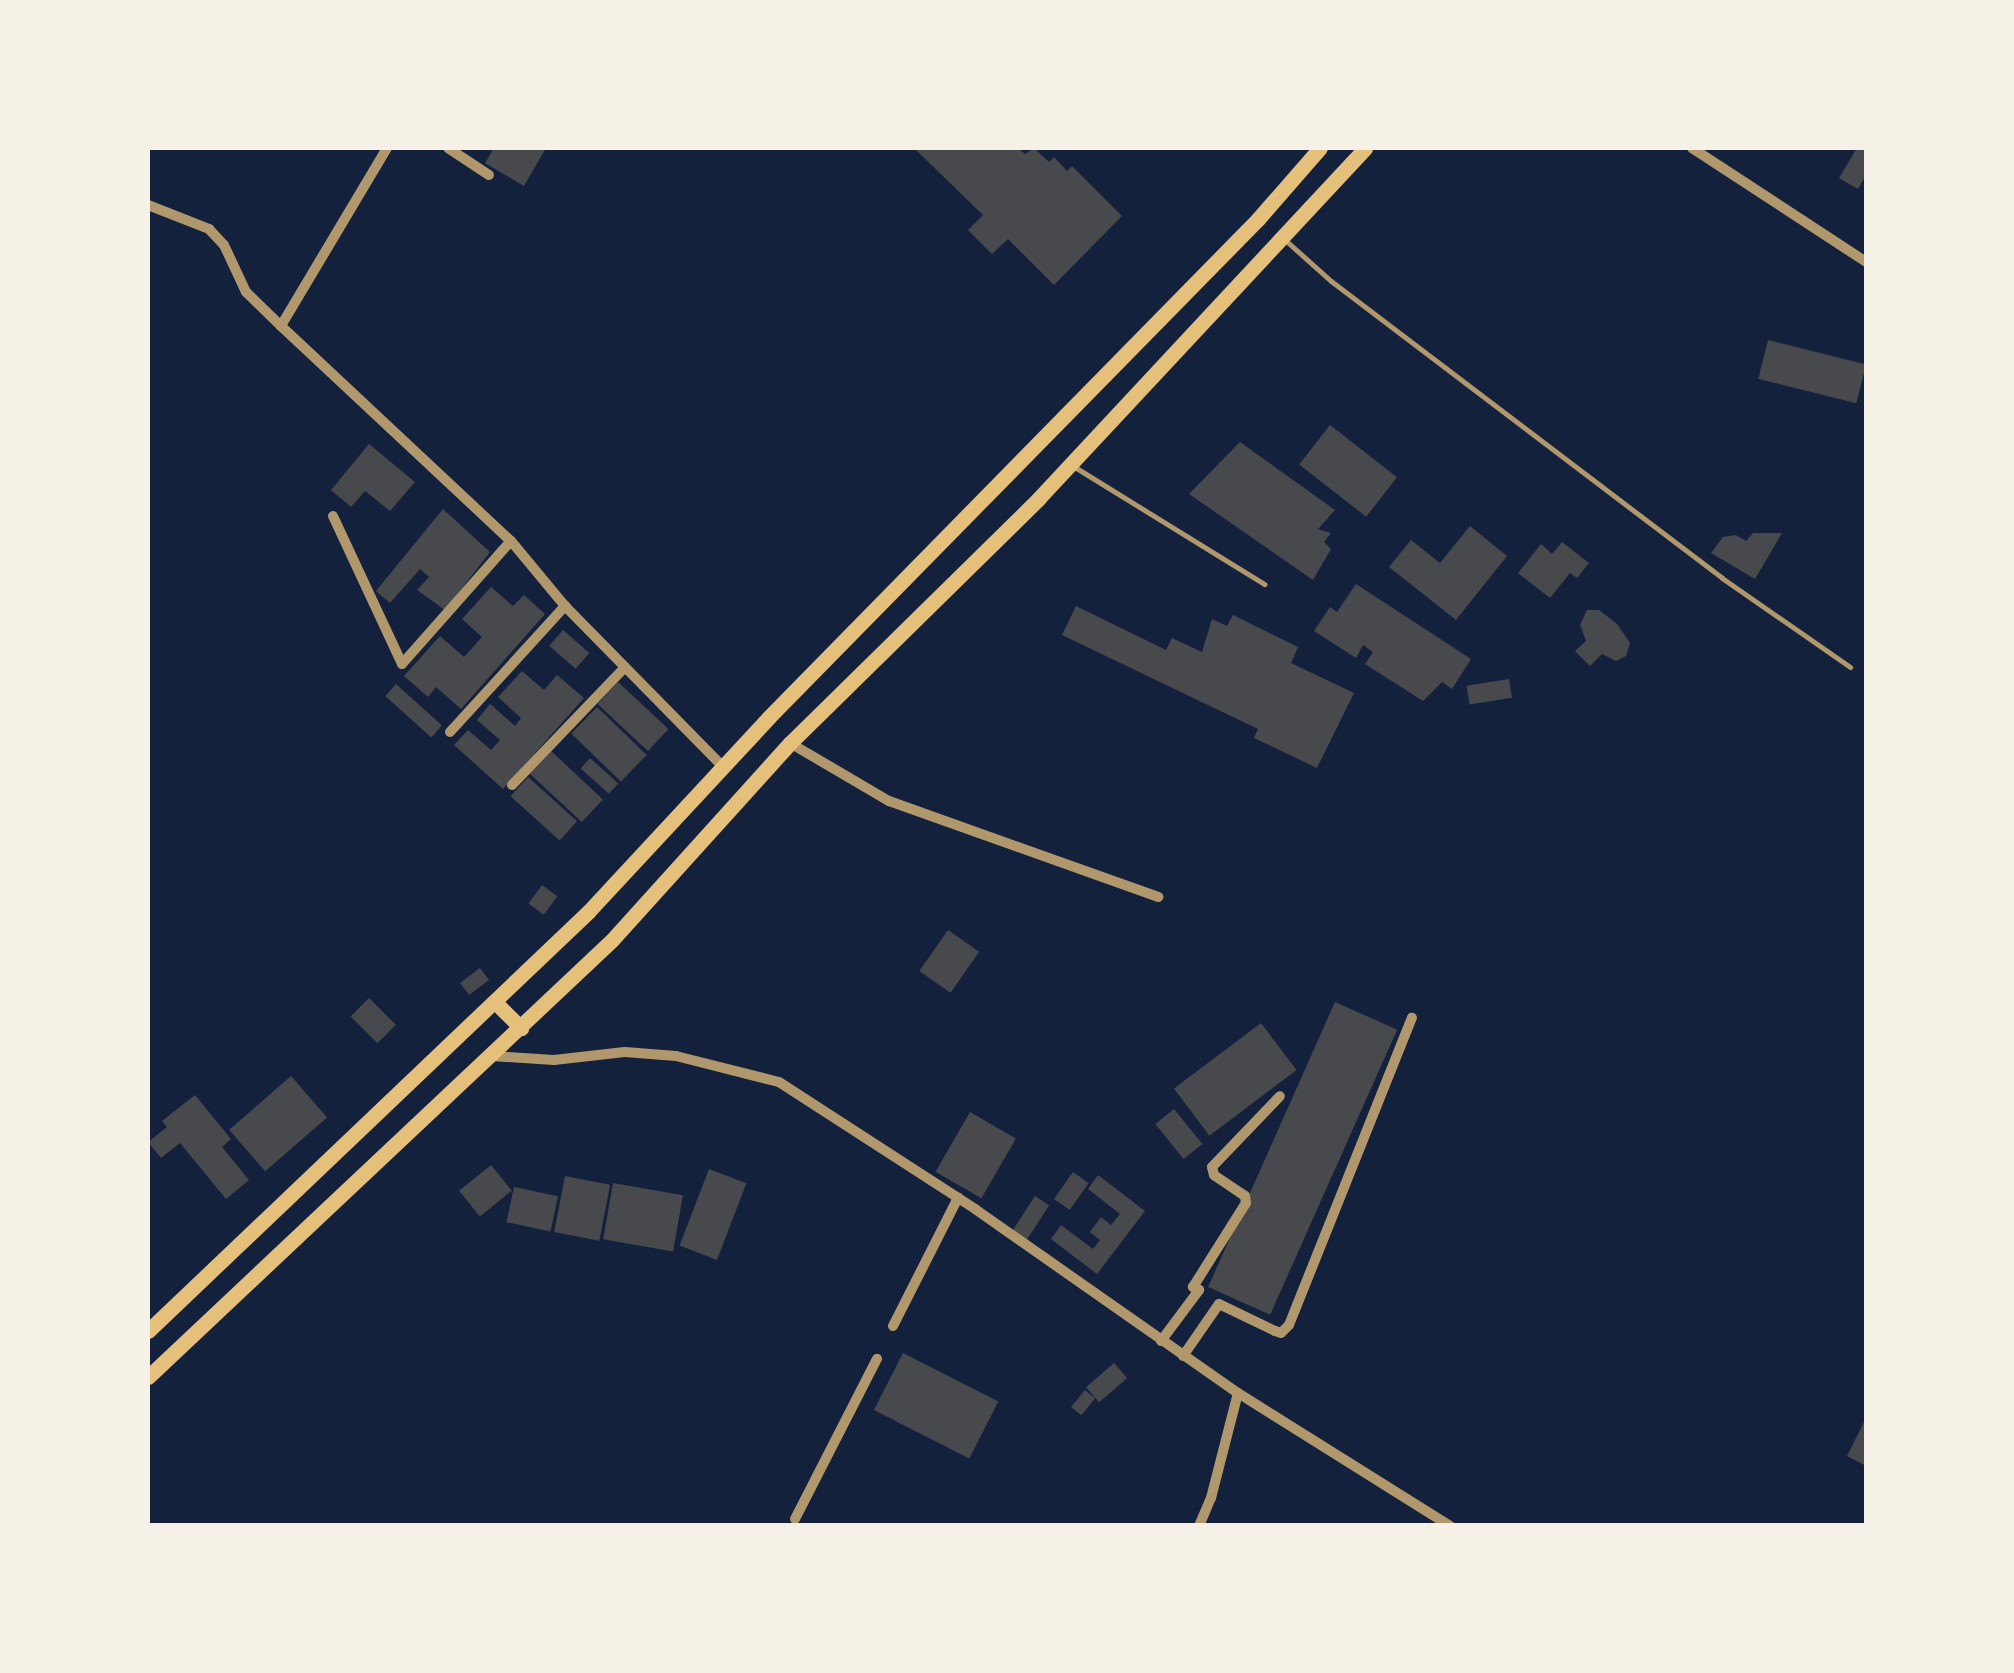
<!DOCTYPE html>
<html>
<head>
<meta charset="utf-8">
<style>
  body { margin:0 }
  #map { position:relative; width:2014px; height:1673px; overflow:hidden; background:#14213d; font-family:"PT Sans",sans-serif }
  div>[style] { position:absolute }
  .building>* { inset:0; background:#48494c; transform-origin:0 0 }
  .service>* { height:5px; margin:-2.5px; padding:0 2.5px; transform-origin:2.5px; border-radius:2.5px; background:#b1986c }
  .minor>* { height:10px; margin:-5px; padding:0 5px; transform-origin:5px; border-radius:5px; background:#b1986c }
  .secondary>* { height:15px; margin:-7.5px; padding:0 7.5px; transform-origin:7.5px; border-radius:7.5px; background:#e5c07b }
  span { translate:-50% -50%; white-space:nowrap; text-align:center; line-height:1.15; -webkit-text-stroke:8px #f6f1e7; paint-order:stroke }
  .frame { position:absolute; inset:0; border:150px solid #f6f1e7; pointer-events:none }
</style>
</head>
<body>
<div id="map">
  <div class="building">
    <div style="clip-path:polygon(494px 148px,546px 148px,524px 186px,485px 163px)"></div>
    <div style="clip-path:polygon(914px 148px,1018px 148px,1025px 154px,1034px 148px,1049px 162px,1054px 157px,1067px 171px,1072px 166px,1122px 216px,1054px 285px,1008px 239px,992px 254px,968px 230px,983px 215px)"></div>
    <div style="clip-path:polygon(1857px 148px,1866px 148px,1866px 175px,1858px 189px,1839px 178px)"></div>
    <div style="left:1768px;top:340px;width:101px;height:40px;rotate:14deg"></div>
    <div style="left:1330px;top:425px;width:85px;height:50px;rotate:38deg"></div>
    <div style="clip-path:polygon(1240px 442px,1335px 510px,1318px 529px,1331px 533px,1324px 542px,1331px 549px,1313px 580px,1189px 494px)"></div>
    <div style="clip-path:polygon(369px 444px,415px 482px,390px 511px,365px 491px,351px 507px,331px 490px)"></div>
    <div style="clip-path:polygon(443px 509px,490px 552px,445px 610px,417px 590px,429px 577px,420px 569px,390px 603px,376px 591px)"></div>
    <div style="clip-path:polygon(1470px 526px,1507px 556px,1456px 620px,1389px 567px,1411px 540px,1440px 563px)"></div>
    <div style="clip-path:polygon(1753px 533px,1782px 533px,1755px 579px,1711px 553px,1723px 537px,1736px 535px,1746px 541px)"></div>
    <div style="clip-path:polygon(1562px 542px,1589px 563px,1577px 578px,1570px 573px,1550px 598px,1518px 573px,1541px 544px,1552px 554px)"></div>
    <div style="clip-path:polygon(1356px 584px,1471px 659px,1452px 689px,1442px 682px,1423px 701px,1365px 664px,1373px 652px,1363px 645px,1356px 658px,1314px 631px,1330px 607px,1337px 612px)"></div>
    <div style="clip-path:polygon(491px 587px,513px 606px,524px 595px,545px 614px,461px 709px,436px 687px,428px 697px,404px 676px,440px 636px,464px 657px,482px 637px,462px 619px)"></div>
    <div style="clip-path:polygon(1076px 606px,1166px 650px,1172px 638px,1202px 652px,1212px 619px,1227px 626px,1233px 615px,1298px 647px,1291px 663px,1354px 693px,1317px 768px,1254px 738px,1258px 729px,1062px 635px)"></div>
    <div style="clip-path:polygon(1587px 610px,1599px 610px,1617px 624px,1630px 643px,1626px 656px,1616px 661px,1602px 654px,1590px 666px,1575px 651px,1586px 641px,1580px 625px)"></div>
    <div style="left:563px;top:630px;width:35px;height:21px;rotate:41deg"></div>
    <div style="clip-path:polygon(522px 671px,544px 690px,557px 675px,584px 698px,503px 789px,454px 745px,468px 730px,491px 750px,500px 740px,477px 720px,490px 704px,515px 726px,521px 718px,498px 697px)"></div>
    <div style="left:1509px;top:679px;width:19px;height:43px;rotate:81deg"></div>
    <div style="left:618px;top:682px;width:69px;height:30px;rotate:43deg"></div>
    <div style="left:396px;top:684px;width:62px;height:16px;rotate:42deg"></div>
    <div style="left:597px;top:707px;width:69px;height:37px;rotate:44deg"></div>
    <div style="left:551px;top:751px;width:71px;height:31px;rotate:43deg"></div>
    <div style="left:590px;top:758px;width:38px;height:14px;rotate:42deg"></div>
    <div style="left:528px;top:777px;width:66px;height:26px;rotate:42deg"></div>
    <div style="left:542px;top:885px;width:19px;height:23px;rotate:36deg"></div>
    <div style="left:948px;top:930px;width:38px;height:50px;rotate:35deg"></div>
    <div style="left:480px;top:968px;width:15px;height:25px;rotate:53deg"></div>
    <div style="left:369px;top:998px;width:38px;height:26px;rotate:45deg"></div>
    <div style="left:1335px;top:1002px;width:68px;height:312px;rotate:24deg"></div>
    <div style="left:1261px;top:1023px;width:59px;height:109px;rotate:53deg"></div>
    <div style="left:291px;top:1076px;width:55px;height:82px;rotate:49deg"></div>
    <div style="clip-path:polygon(195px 1095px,231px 1139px,222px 1147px,249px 1180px,226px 1199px,180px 1143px,161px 1158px,148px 1142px,167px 1127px,162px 1121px)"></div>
    <div style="left:1174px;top:1109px;width:45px;height:24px;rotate:51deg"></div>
    <div style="left:970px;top:1112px;width:53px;height:69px;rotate:30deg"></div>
    <div style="left:491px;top:1165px;width:33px;height:41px;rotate:51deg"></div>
    <div style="left:709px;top:1169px;width:40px;height:82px;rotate:21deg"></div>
    <div style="left:1073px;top:1172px;width:19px;height:33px;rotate:35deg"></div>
    <div style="clip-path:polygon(1098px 1175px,1145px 1211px,1097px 1274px,1051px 1239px,1061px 1225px,1093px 1249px,1100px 1240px,1090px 1232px,1101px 1217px,1111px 1225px,1120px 1214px,1088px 1189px)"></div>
    <div style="left:565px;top:1176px;width:46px;height:57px;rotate:11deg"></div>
    <div style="left:613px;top:1183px;width:71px;height:57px;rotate:10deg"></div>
    <div style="left:514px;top:1187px;width:45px;height:36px;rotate:12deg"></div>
    <div style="left:1035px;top:1196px;width:17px;height:42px;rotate:33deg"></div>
    <div style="left:903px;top:1353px;width:107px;height:64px;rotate:27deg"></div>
    <div style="left:1114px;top:1363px;width:20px;height:37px;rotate:49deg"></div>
    <div style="left:1085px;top:1390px;width:13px;height:22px;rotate:39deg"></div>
    <div style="clip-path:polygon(1866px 1418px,1866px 1466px,1847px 1456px)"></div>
  </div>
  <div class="service">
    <div style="left:1284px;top:239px;width:63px;rotate:41.8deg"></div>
    <div style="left:1331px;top:281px;width:491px;rotate:37.2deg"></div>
    <div style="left:1722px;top:578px;width:156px;rotate:34.8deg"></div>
    <div style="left:1073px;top:466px;width:225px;rotate:31.7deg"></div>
  </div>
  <div class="minor">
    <div style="left:387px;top:148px;width:207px;rotate:120.8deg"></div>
    <div style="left:281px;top:326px;width:315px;rotate:43.1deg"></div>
    <div style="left:511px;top:541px;width:85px;rotate:50.3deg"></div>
    <div style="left:565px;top:606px;width:224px;rotate:45.5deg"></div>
    <div style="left:448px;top:148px;width:49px;rotate:33.4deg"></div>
    <div style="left:1692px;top:148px;width:208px;rotate:33.2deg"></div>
    <div style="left:148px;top:205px;width:66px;rotate:21.5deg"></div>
    <div style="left:209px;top:229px;width:22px;rotate:47deg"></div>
    <div style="left:224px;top:245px;width:52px;rotate:64.9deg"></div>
    <div style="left:246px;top:292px;width:49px;rotate:44.2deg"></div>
    <div style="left:333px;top:516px;width:163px;rotate:65deg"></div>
    <div style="left:402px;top:664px;width:164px;rotate:-48.5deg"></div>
    <div style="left:450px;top:732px;width:171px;rotate:-47.6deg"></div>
    <div style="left:790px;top:743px;width:115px;rotate:30.4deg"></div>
    <div style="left:889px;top:801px;width:286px;rotate:19.6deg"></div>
    <div style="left:512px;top:785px;width:163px;rotate:-46.2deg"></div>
    <div style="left:491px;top:1056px;width:63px;rotate:3.6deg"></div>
    <div style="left:554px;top:1060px;width:71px;rotate:-6.4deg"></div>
    <div style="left:625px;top:1052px;width:51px;rotate:4.5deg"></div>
    <div style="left:676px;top:1056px;width:106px;rotate:14.2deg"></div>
    <div style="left:779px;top:1082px;width:234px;rotate:32.9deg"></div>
    <div style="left:975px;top:1209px;width:321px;rotate:35deg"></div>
    <div style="left:1238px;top:1393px;width:250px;rotate:32.1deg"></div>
    <div style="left:893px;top:1326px;width:144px;rotate:-63.1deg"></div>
    <div style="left:1161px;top:1341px;width:64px;rotate:-53.3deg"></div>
    <div style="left:1199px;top:1290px;width:7px;rotate:-153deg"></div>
    <div style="left:1193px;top:1287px;width:99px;rotate:-57.8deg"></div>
    <div style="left:1246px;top:1203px;width:7px;rotate:-98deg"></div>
    <div style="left:1245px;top:1196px;width:37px;rotate:-146deg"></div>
    <div style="left:1214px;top:1175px;width:8px;rotate:-104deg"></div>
    <div style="left:1212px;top:1167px;width:98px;rotate:-46.2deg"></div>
    <div style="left:1183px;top:1356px;width:63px;rotate:-55.3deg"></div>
    <div style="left:1219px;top:1304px;width:62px;rotate:25.7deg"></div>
    <div style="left:1275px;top:1331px;width:6px;rotate:18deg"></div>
    <div style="left:1281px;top:1333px;width:11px;rotate:-45deg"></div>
    <div style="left:1289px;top:1325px;width:331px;rotate:-68.2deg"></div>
    <div style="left:795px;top:1519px;width:180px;rotate:-62.9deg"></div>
    <div style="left:1199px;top:1526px;width:30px;rotate:-67deg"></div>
    <div style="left:1211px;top:1498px;width:108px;rotate:-75.6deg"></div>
  </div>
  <div class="secondary">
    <div style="left:495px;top:1002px;width:37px;rotate:45deg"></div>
    <div style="left:148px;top:1331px;width:608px;rotate:-43.6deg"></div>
    <div style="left:588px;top:912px;width:266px;rotate:-47.1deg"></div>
    <div style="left:769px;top:717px;width:698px;rotate:-45.52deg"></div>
    <div style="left:1258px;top:219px;width:94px;rotate:-48.9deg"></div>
    <div style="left:148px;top:1377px;width:637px;rotate:-43.28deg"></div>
    <div style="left:612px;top:940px;width:266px;rotate:-47.9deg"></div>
    <div style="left:790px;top:743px;width:349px;rotate:-44.5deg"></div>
    <div style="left:1039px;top:498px;width:478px;rotate:-47deg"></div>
  </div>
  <div class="frame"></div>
</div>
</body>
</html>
